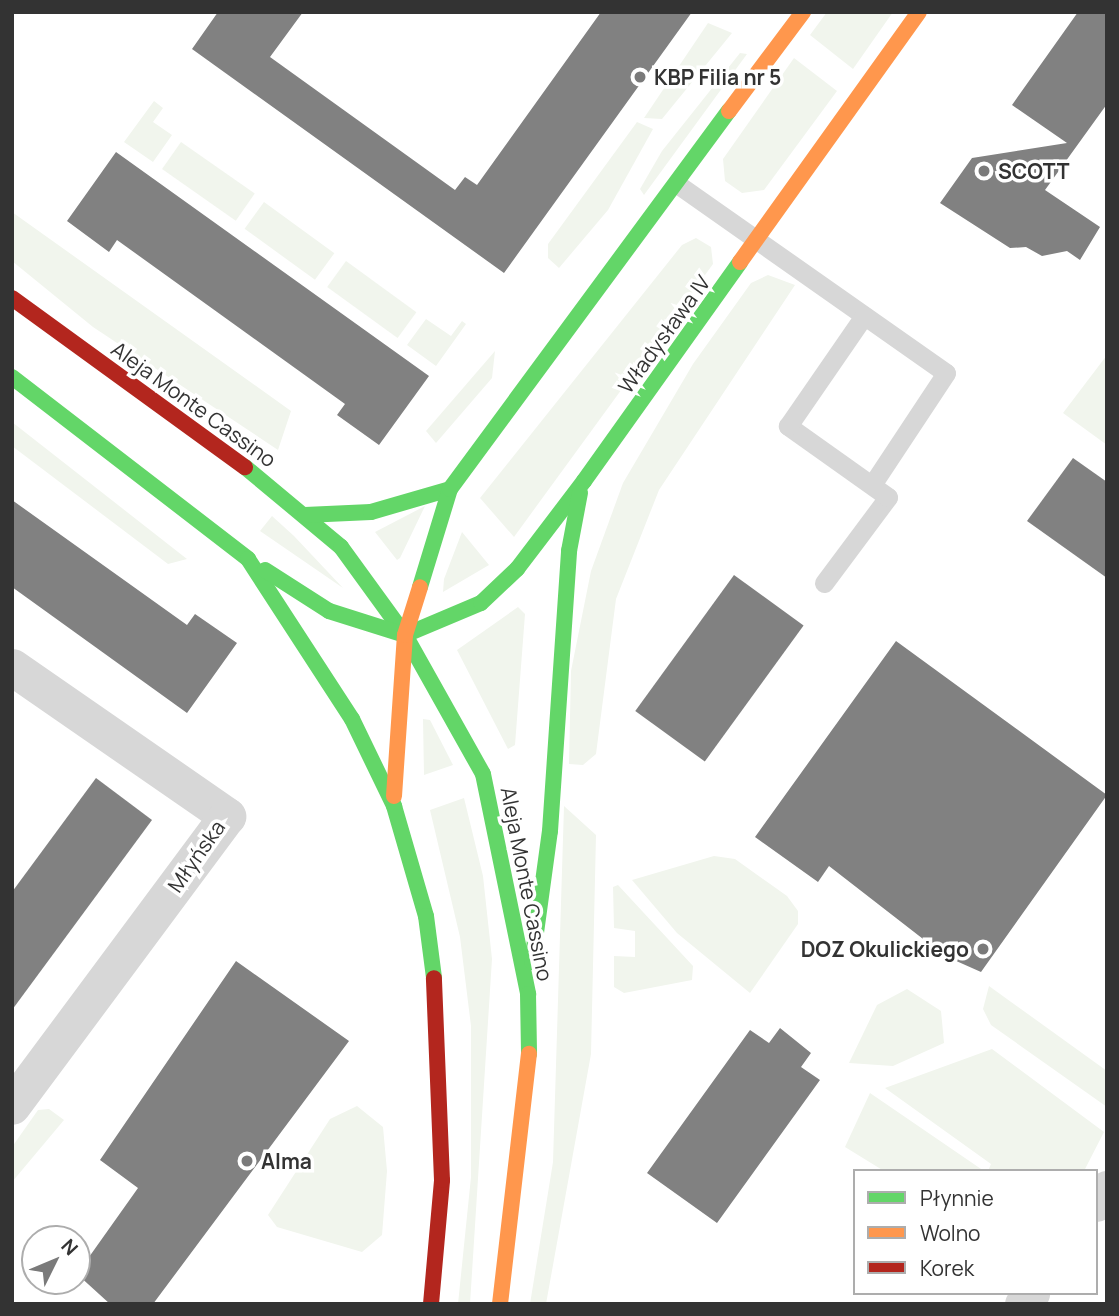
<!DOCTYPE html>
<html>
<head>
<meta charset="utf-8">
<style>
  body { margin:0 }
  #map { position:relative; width:1119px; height:1316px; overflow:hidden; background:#fff; font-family:Manrope,sans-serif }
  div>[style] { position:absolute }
  .green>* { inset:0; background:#f1f5ed; transform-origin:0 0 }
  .building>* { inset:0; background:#818181; transform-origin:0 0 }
  .lane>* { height:19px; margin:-9.5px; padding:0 9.5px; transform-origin:9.5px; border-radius:9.5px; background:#d7d7d7 }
  .street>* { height:37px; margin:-18.5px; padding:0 18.5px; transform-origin:18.5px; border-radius:18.5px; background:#d7d7d7 }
  .fast>* { height:16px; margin:-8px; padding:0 8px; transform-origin:8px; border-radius:8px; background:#63d668 }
  .slow>* { height:16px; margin:-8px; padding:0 8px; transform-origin:8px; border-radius:8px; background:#ff974d }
  .jam>* { height:16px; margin:-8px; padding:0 8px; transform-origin:8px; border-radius:8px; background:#b3261e }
  .dots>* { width:19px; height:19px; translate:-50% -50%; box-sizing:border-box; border:4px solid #fff; border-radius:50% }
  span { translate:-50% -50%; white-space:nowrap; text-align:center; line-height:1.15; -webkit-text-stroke:7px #fff; paint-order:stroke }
  .poi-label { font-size:21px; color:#333; font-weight:700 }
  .left { translate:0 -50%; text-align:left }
  .right { translate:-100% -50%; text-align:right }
  .street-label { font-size:21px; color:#333 }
  .frame { position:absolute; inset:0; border:14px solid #333; pointer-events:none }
  .legend { position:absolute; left:853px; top:1169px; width:245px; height:126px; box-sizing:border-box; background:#fff; border:2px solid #adadad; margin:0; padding:9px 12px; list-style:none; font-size:21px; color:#333 }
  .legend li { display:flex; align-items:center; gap:14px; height:35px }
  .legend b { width:35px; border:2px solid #adadad }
  .north { position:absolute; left:21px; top:1225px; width:70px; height:70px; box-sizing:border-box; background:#fff; border:2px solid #adadad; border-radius:50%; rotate:47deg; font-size:19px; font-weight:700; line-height:28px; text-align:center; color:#333 }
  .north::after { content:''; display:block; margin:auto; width:24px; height:32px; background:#7a7a7a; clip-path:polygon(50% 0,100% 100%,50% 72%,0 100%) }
</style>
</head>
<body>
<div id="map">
  <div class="green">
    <div style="clip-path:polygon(827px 12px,893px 12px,853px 69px,810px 35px)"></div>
    <div style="clip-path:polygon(708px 23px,732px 33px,662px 119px,644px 118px)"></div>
    <div style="clip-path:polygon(740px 53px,747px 54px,644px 195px,640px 189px,662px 151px)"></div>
    <div style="clip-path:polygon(794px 58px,837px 91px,764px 190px,742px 193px,725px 181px,723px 159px)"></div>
    <div style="clip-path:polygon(154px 101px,163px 108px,153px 122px,172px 135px,153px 162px,124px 142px)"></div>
    <div style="clip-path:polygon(637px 122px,653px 129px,608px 210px,559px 268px,548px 258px,548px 244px)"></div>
    <div style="left:181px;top:142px;width:90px;height:33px;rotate:35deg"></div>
    <div style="left:264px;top:202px;width:87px;height:33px;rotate:36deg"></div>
    <div style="clip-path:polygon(12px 212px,291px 411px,278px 450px,93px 327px,12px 261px)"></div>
    <div style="clip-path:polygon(696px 238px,711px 247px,713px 264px,514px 537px,480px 498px,682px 245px)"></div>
    <div style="left:346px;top:261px;width:87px;height:32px;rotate:36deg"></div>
    <div style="clip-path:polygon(768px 275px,795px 285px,659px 490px,616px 599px,596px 754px,583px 765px,569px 764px,571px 671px,591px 571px,623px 483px,693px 364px,751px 283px)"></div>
    <div style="clip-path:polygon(426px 319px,451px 336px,462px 321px,466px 324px,436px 366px,407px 345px)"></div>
    <div style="clip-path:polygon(495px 351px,492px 378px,436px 443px,426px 431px)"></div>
    <div style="clip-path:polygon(1107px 355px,1107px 445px,1063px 413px)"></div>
    <div style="clip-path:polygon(12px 422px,187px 559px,168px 564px,12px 446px)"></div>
    <div style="clip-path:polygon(425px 506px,400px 558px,397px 560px,375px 532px)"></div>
    <div style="clip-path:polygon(272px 516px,294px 536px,343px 588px,260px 531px)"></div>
    <div style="clip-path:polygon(462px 532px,489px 565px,443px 592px,444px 579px)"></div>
    <div style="clip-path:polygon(518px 607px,525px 614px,515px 745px,508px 749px,457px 650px)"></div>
    <div style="clip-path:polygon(423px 719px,430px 720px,453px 765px,424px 775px)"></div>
    <div style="clip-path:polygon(464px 798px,483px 876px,492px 959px,470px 1304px,458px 1304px,471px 1177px,471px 1026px,460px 937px,430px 810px)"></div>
    <div style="clip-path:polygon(564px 806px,596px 835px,591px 1054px,546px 1304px,530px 1304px,553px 1162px)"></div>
    <div style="clip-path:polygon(714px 856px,735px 859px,787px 896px,798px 911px,798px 924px,750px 993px,677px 933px,632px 880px)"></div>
    <div style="clip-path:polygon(618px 885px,693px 966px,692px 980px,624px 993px,614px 987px,614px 956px,635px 957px,635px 931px,614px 928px,613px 887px)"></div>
    <div style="clip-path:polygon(989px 986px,1107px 1071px,1107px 1107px,991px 1025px,983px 1009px)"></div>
    <div style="clip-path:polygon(907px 989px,941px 1011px,944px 1043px,893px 1066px,849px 1063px,877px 1005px)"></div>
    <div style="clip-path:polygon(992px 1049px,1104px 1132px,1084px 1171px,988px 1171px,991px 1164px,885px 1088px)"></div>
    <div style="clip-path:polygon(870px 1093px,984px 1171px,884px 1171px,845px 1147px)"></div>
    <div style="clip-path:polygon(357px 1106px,383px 1127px,387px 1171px,382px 1235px,362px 1252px,277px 1227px,268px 1215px,330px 1119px)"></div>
    <div style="clip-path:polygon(49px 1109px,64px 1120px,12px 1182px,12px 1147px,38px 1110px)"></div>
  </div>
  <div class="building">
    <div style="clip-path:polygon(218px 12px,303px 12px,270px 57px,455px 190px,465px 177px,477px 185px,601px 12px,692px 12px,504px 273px,192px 49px)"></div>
    <div style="clip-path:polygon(1078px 12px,1107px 12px,1107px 104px,1045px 190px,1100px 227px,1080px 260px,1067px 251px,1042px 256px,1026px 247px,1010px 248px,940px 203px,972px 158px,1067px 143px,1012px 105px)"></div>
    <div style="clip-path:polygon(116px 152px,429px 376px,379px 445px,337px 415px,345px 404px,263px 345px,117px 240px,109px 252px,67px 221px)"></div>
    <div style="clip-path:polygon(1073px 458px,1107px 482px,1107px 578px,1027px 521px)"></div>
    <div style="clip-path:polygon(12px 500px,187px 625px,195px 614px,237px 643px,187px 713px,12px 587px)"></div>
    <div style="left:734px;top:575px;width:86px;height:168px;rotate:36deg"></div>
    <div style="clip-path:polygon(896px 641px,1107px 795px,981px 972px,945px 956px,829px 866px,818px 882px,755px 837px)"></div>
    <div style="clip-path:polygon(96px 778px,152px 820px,12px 1010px,12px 892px)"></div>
    <div style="clip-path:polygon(236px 961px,349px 1041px,153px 1304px,110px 1304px,77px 1274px,138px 1188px,100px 1160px)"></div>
    <div style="clip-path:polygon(780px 1028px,811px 1053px,801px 1067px,820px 1080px,717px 1223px,647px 1173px,750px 1030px,769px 1043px)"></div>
  </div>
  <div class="lane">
    <div style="left:680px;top:186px;width:325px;rotate:35.1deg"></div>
    <div style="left:946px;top:373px;width:134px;rotate:123.5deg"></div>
    <div style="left:824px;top:583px;width:107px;rotate:-53.3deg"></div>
    <div style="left:888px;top:497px;width:123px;rotate:-144.6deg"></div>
    <div style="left:788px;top:426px;width:134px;rotate:-55.4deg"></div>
  </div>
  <div class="street">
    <div style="left:12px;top:667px;width:262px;rotate:34.7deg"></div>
    <div style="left:227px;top:816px;width:361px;rotate:126.6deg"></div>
    <div style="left:1096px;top:1203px;width:18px;rotate:-52deg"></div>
    <div style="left:1023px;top:1304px;width:14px;rotate:-54deg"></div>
  </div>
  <div class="fast">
    <div style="left:12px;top:377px;width:298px;rotate:37.6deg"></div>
    <div style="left:248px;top:559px;width:191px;rotate:57deg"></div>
    <div style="left:352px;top:719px;width:97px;rotate:64.2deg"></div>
    <div style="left:394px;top:806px;width:115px;rotate:73.8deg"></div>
    <div style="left:426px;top:916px;width:63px;rotate:82.6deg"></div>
    <div style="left:245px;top:467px;width:125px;rotate:39.8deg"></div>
    <div style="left:341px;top:547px;width:109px;rotate:54deg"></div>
    <div style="left:405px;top:635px;width:159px;rotate:60.7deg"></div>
    <div style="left:483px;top:774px;width:225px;rotate:78.4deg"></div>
    <div style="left:528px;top:994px;width:60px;rotate:89deg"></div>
    <div style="left:305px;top:515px;width:66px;rotate:-2.6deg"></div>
    <div style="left:371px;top:512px;width:82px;rotate:-16.2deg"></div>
    <div style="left:265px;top:570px;width:76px;rotate:32.6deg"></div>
    <div style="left:329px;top:611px;width:80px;rotate:17.5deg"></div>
    <div style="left:405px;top:635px;width:82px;rotate:-22.8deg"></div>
    <div style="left:481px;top:603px;width:50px;rotate:-43.4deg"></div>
    <div style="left:517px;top:569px;width:111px;rotate:-52.7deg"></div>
    <div style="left:584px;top:481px;width:269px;rotate:-54.5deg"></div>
    <div style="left:420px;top:587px;width:102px;rotate:-73deg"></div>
    <div style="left:450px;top:489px;width:470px;rotate:-53.6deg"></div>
    <div style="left:532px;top:962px;width:132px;rotate:-82.2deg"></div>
    <div style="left:550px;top:831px;width:281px;rotate:-86.1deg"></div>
    <div style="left:569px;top:551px;width:59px;rotate:-79.3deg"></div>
  </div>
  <div class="slow">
    <div style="left:729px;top:111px;width:124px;rotate:-53.2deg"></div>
    <div style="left:740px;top:262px;width:307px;rotate:-54.4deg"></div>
    <div style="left:394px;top:796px;width:161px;rotate:-86.1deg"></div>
    <div style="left:405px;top:635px;width:50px;rotate:-72.6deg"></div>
    <div style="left:500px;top:1304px;width:252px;rotate:-83.4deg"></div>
  </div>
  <div class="jam">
    <div style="left:12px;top:298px;width:288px;rotate:36deg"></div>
    <div style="left:431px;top:1304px;width:124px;rotate:-84.9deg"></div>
    <div style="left:442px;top:1180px;width:202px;rotate:-92.3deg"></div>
  </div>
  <div class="dots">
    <div style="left:640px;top:77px;background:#7a7a7a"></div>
    <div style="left:984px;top:171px;background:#7a7a7a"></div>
    <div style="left:983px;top:949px;background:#7a7a7a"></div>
    <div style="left:247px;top:1161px;background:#7a7a7a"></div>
  </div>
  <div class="poi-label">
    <span class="left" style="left:654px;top:77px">KBP Filia nr 5</span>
    <span class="left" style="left:998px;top:171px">SCOTT</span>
    <span class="right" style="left:969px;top:949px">DOZ Okulickiego</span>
    <span class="left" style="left:261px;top:1161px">Alma</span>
  </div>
  <div class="street-label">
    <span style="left:664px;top:334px;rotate:-54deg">Władysława IV</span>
    <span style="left:194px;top:404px;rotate:36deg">Aleja Monte Cassino</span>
    <span style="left:196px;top:856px;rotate:-55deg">Młyńska</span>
    <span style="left:527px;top:884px;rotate:79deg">Aleja Monte Cassino</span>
  </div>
  <div class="frame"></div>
  <ul class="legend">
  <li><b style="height:9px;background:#63d668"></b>Płynnie</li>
  <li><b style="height:9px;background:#ff974d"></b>Wolno</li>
  <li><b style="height:9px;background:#b3261e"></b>Korek</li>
  </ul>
  <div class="north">N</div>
</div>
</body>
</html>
